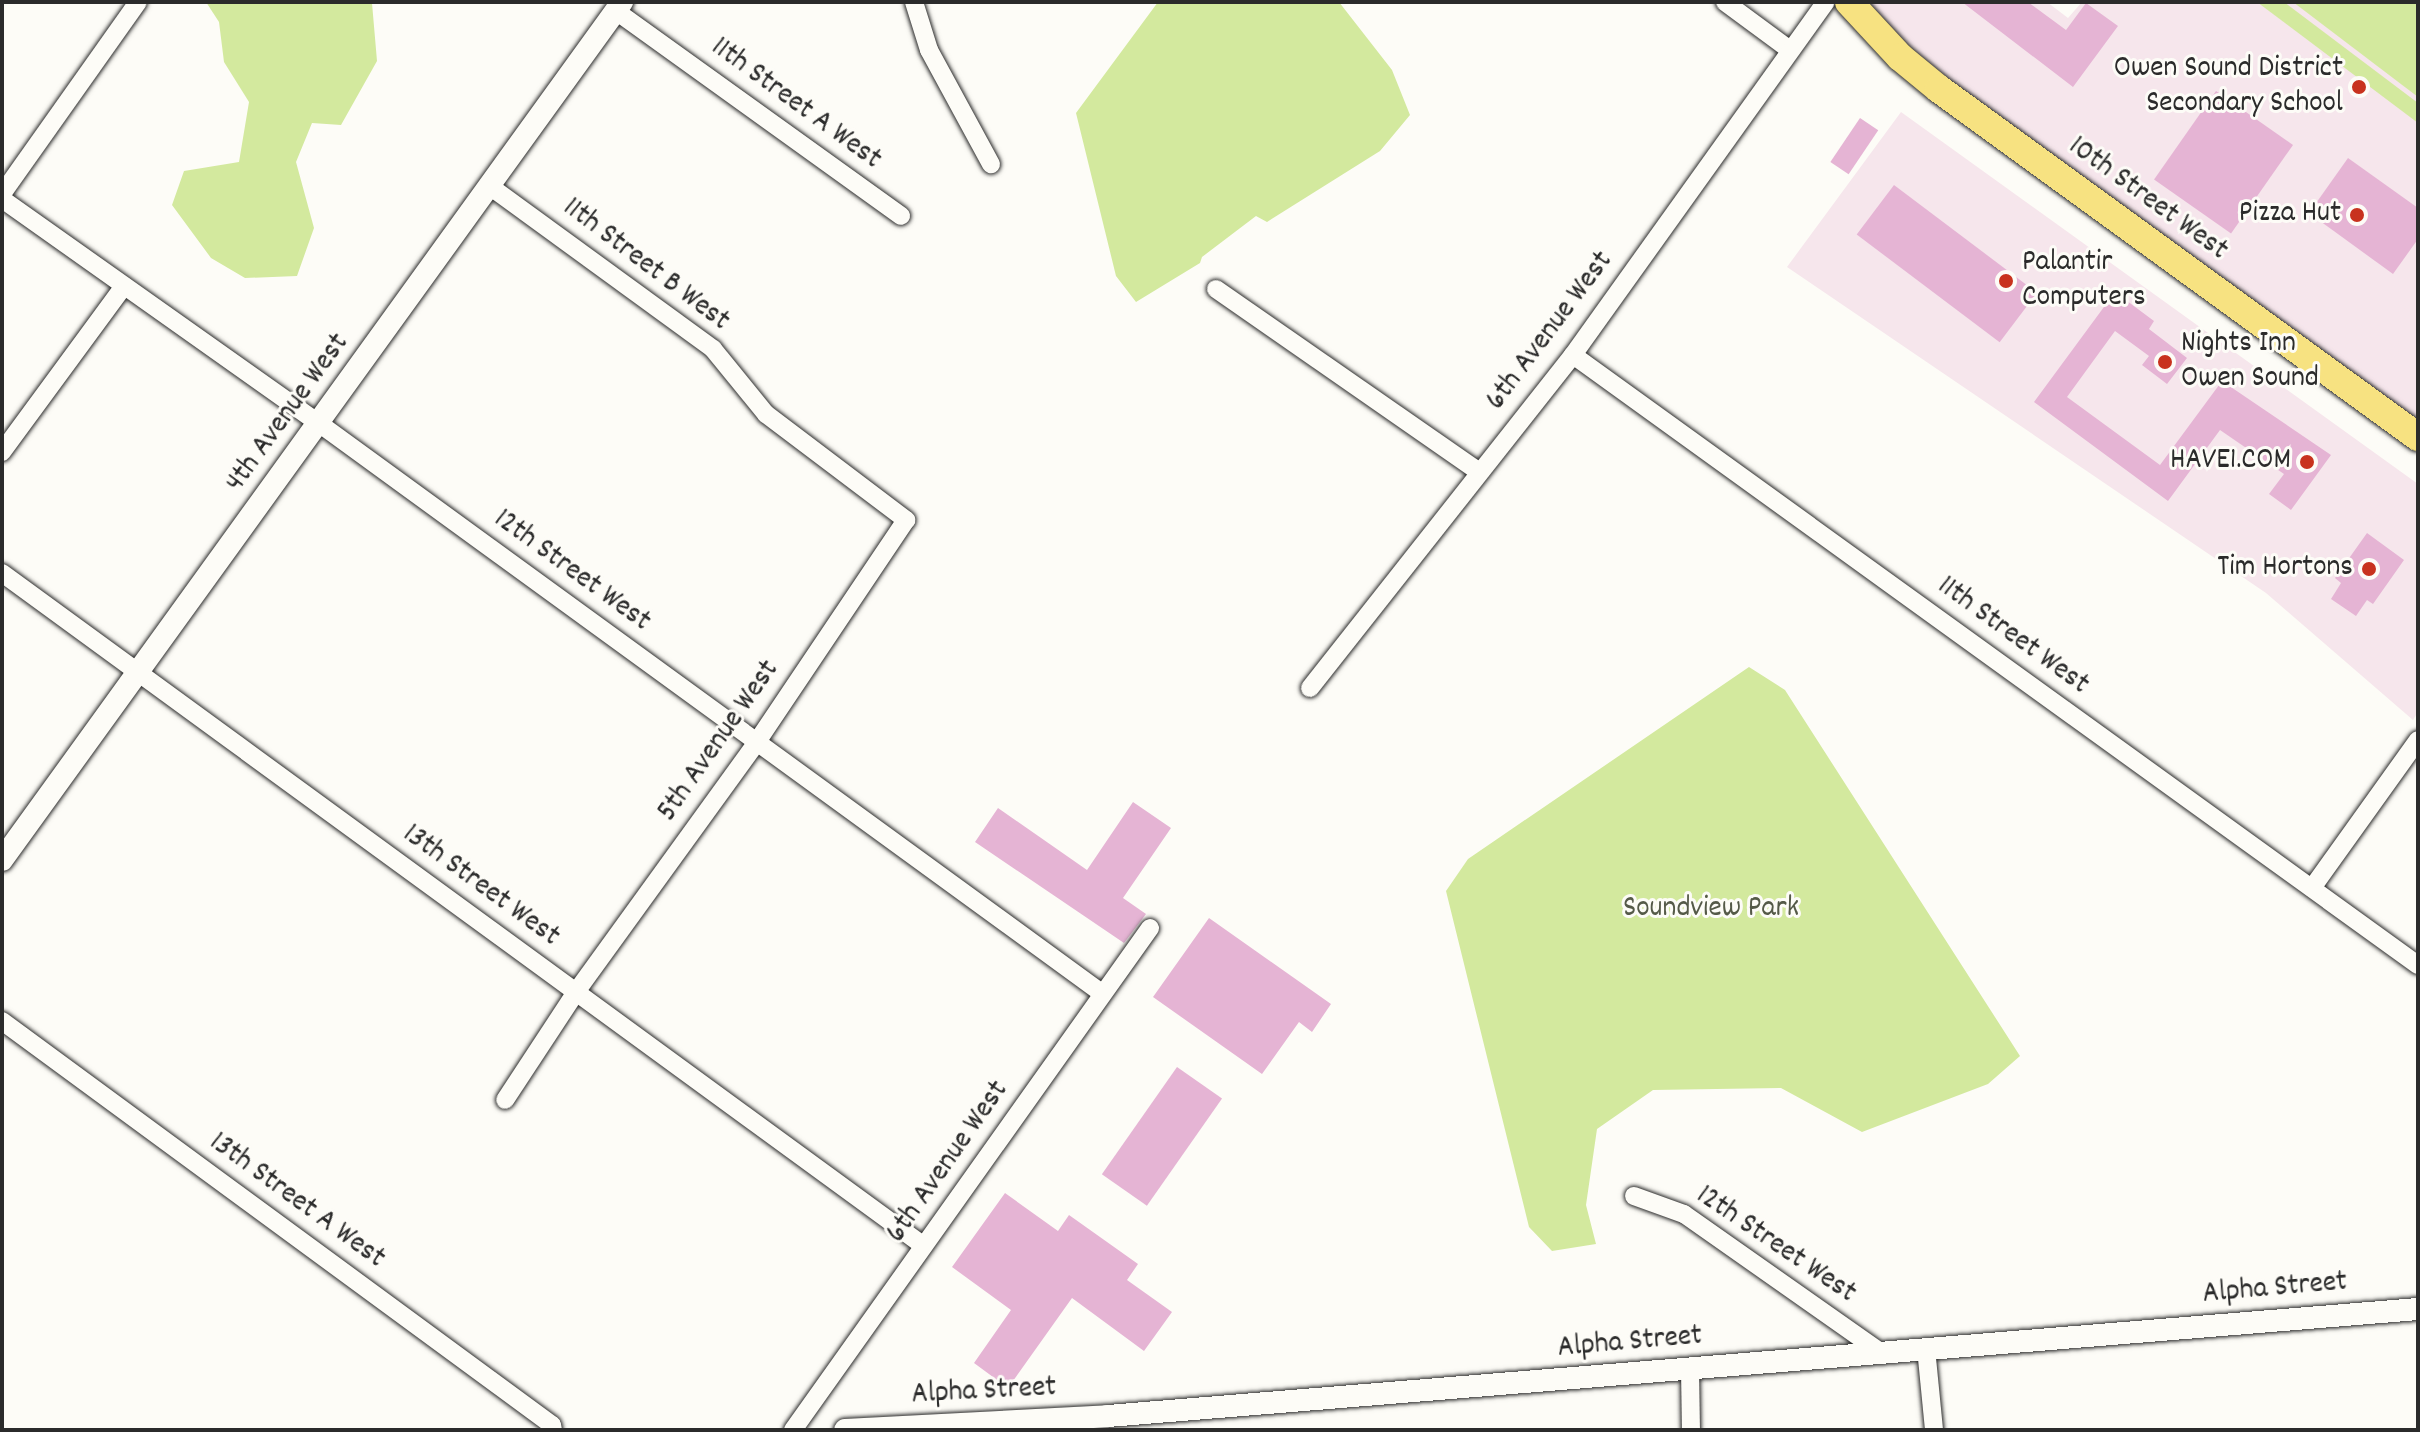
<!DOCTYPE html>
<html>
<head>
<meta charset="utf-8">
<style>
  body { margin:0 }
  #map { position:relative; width:2420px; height:1432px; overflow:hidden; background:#fdfcf7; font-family:Dekko,sans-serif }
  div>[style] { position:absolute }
  .built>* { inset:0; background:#f6e6ec }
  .green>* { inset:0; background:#d3e99e }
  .building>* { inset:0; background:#e5b4d4; transform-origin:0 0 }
  .roads { filter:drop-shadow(0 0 2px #2b2b2b) drop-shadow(0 0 2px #2b2b2b) }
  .minor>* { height:18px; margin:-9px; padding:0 9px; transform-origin:9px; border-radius:9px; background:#fdfcf7 }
  .tertiary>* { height:22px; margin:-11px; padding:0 11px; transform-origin:11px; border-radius:11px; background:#fdfcf7 }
  .primary>* { height:28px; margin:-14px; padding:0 14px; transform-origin:14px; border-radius:14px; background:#f7e281 }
  .dots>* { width:22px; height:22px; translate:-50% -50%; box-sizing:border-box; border:4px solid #fdfcf7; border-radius:50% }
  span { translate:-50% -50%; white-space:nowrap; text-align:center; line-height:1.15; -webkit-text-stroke:6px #fdfcf7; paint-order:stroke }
  .poi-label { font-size:30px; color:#2b2b2b }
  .right { translate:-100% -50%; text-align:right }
  .left { translate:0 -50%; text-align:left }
  .street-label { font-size:30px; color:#2b2b2b }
  .park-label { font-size:30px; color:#555a48 }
  .frame { position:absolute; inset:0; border:4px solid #2b2b2b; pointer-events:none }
</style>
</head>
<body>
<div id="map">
  <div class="built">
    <div style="clip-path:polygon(1861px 2px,2047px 2px,2068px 18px,2082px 2px,2418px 2px,2418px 420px,1944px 82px)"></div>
    <div style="clip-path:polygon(1901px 112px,2418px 484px,2418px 712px,2413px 720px,2266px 593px,1787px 267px)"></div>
  </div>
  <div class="green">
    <div style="clip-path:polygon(206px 2px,372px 3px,377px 61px,341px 125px,312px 123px,296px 162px,314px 228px,297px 276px,245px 278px,211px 258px,172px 205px,184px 171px,239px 162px,249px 102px,224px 62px,219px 22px)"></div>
    <div style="clip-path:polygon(1158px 2px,1339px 2px,1392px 70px,1410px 115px,1380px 151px,1267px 222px,1256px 216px,1202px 257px,1200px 263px,1136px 302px,1116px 276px,1076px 113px)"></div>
    <div style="clip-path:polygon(2257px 2px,2284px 2px,2418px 103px,2418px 123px)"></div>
    <div style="clip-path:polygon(2293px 2px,2418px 2px,2418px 97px)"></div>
    <div style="clip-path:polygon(1749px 667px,1785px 690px,2020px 1056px,1988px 1084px,1862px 1132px,1781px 1088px,1653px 1090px,1597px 1129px,1586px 1205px,1596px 1244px,1552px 1251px,1529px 1227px,1446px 891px,1468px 859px)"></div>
  </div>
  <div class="building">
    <div style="clip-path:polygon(1962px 2px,2028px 2px,2066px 30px,2086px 3px,2118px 26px,2073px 87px)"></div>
    <div style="left:2216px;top:91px;width:94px;height:108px;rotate:35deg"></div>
    <div style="left:1860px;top:118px;width:22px;height:53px;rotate:34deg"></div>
    <div style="clip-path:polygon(2348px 158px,2418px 208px,2418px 239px,2393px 274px,2309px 213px)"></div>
    <div style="left:1894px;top:185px;width:179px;height:62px;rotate:37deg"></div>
    <div style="clip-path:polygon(2115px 292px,2154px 321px,2149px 329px,2187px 358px,2167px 384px,2142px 365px,2149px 356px,2115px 331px,2067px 397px,2160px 465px,2222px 381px,2331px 455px,2291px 510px,2269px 494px,2284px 474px,2220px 430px,2168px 501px,2034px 402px)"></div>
    <div style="clip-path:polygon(2367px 533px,2404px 560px,2373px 604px,2367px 600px,2356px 616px,2331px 599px,2341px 583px,2335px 578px)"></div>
    <div style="clip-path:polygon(1133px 802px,1171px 828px,1123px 898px,1146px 914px,1124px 943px,975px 842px,998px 808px,1087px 870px)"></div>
    <div style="clip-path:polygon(1209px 918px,1331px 1004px,1312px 1032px,1299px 1022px,1262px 1074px,1153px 997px)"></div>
    <div style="left:1177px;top:1067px;width:55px;height:131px;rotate:35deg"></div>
    <div style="clip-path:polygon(1005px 1193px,1058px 1231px,1069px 1215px,1138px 1264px,1127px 1280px,1172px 1312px,1144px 1351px,1072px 1298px,1008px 1388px,974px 1363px,1011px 1310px,952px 1267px)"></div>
  </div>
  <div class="roads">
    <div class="minor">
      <div style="left:914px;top:2px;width:50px;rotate:72.6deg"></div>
      <div style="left:929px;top:50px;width:130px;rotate:61.5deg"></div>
      <div style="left:1725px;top:2px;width:81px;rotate:36.4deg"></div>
      <div style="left:616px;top:11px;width:351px;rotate:35.7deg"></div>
      <div style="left:491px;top:187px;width:275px;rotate:36.1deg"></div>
      <div style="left:713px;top:349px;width:84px;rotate:50.8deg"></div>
      <div style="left:766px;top:414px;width:176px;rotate:37.1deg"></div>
      <div style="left:906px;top:520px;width:267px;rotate:123.9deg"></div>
      <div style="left:757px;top:742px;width:309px;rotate:125.9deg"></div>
      <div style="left:576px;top:992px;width:129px;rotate:123.3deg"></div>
      <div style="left:2px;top:194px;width:235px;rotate:-54.7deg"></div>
      <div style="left:2px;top:199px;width:390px;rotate:35.3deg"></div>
      <div style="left:320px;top:424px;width:968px;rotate:36.05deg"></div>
      <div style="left:1216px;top:289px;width:320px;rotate:34.8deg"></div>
      <div style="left:1573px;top:355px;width:1042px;rotate:35.83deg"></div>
      <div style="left:2px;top:452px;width:206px;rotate:-53.7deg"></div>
      <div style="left:2px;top:573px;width:1141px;rotate:36.13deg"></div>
      <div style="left:1310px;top:688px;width:424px;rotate:-51.7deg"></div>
      <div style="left:1573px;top:355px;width:434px;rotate:-54.4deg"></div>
      <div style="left:2312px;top:888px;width:182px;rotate:-54.4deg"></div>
      <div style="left:2px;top:1021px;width:682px;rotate:36.3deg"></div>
      <div style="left:552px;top:1425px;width:5px;rotate:79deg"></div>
      <div style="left:1634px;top:1196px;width:53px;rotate:19.8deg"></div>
      <div style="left:1684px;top:1214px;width:240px;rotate:35.1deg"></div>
      <div style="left:1926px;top:1348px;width:82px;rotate:84.4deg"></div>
      <div style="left:1690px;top:1369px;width:61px;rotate:89.1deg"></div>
      <div style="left:793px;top:1430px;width:616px;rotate:-54.58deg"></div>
    </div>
    <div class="tertiary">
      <div style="left:2px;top:860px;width:1059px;rotate:-54.15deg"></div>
      <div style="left:845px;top:1430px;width:263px;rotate:-3deg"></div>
      <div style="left:1108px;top:1416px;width:1314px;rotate:-4.67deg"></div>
    </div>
    <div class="primary">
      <div style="left:1849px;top:2px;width:75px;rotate:47.2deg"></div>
      <div style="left:1900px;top:57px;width:50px;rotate:39.4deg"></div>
      <div style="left:1939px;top:89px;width:592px;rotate:36deg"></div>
    </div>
  </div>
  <div class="dots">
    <div style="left:2359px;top:87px;background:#c8321e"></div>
    <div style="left:2357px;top:215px;background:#c8321e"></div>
    <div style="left:2006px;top:281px;background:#c8321e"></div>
    <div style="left:2165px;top:362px;background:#c8321e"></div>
    <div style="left:2307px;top:462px;background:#c8321e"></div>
    <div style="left:2369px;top:569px;background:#c8321e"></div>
  </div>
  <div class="poi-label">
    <span class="right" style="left:2343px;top:87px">Owen Sound District<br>Secondary School</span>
    <span class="right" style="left:2341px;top:215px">Pizza Hut</span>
    <span class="left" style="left:2022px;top:281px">Palantir<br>Computers</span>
    <span class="left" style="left:2181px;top:362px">Nights Inn<br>Owen Sound</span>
    <span class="right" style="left:2291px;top:462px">HAVE1.COM</span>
    <span class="right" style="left:2353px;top:569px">Tim Hortons</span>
  </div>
  <div class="street-label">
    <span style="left:795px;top:105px;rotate:36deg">11th Street A West</span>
    <span style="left:2147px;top:200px;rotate:36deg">10th Street West</span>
    <span style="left:645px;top:266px;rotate:37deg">11th Street B West</span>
    <span style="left:1551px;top:332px;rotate:-53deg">6th Avenue West</span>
    <span style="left:289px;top:414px;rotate:-54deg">4th Avenue West</span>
    <span style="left:571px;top:572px;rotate:36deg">12th Street West</span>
    <span style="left:2012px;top:637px;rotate:36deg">11th Street West</span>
    <span style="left:720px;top:742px;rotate:-55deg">5th Avenue West</span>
    <span style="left:480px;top:887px;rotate:36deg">13th Street West</span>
    <span style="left:949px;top:1163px;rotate:-55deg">6th Avenue West</span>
    <span style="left:296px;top:1202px;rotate:36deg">13th Street A West</span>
    <span style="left:1775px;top:1246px;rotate:34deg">12th Street West</span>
    <span style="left:2275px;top:1290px;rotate:-5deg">Alpha Street</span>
    <span style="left:1630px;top:1344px;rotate:-5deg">Alpha Street</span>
    <span style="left:984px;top:1393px;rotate:-3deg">Alpha Street</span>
  </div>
  <div class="park-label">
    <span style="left:1711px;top:910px">Soundview Park</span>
  </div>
  <div class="frame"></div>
</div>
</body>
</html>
